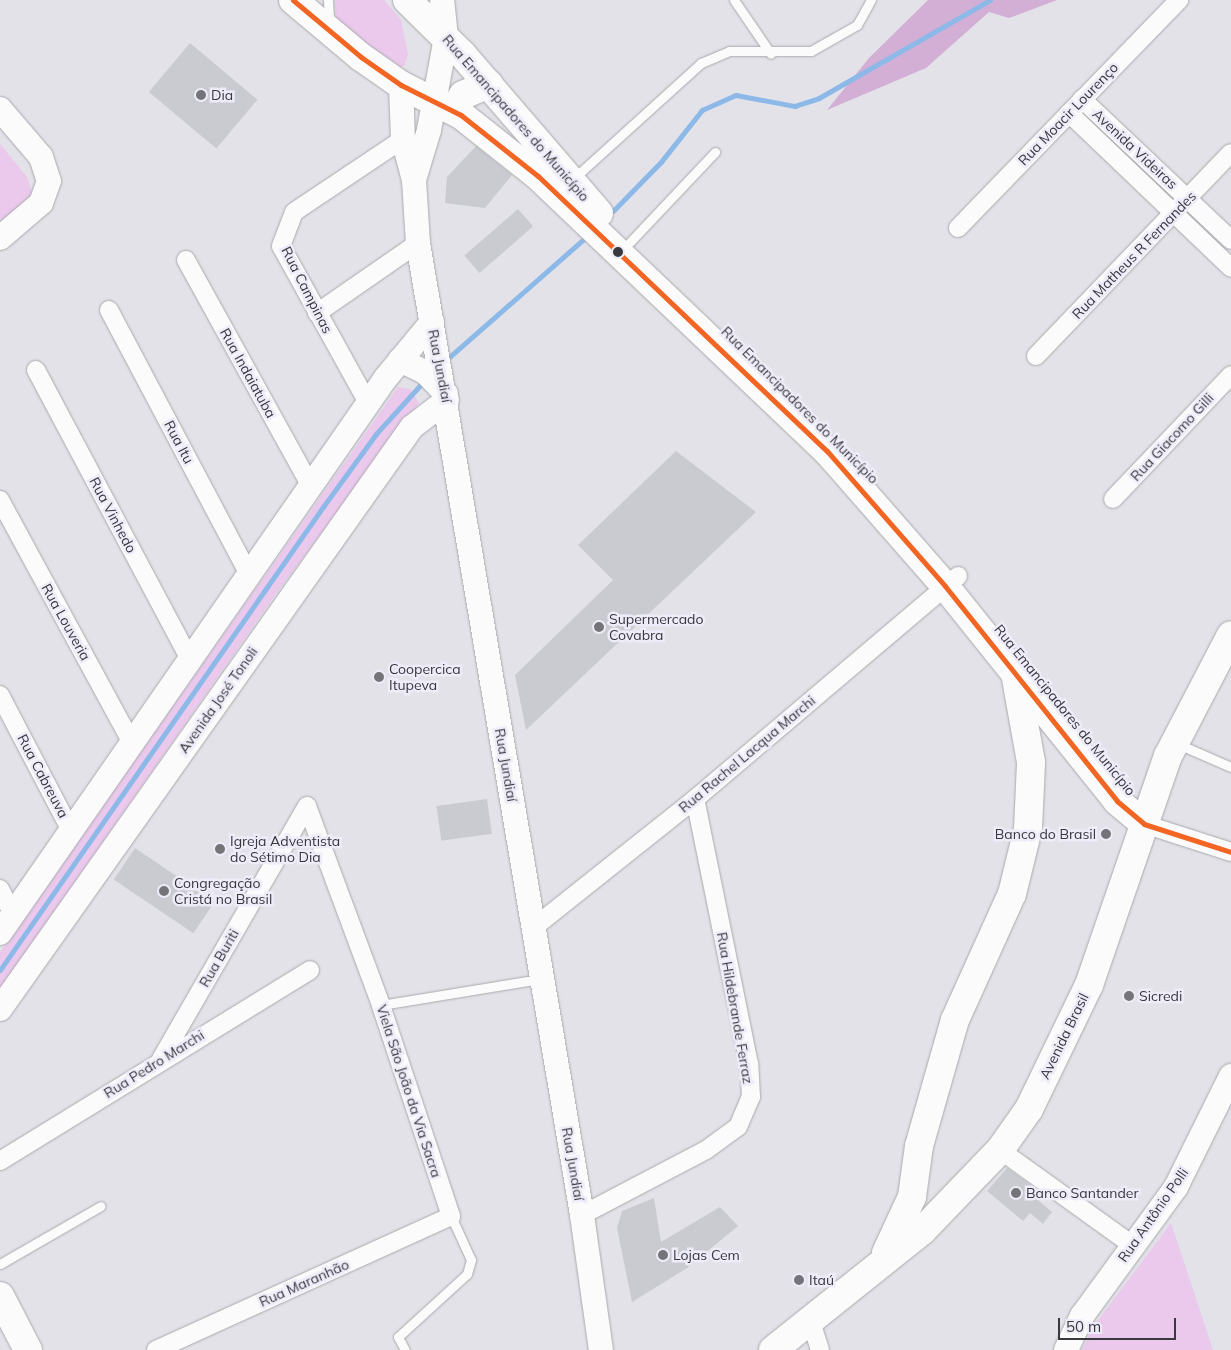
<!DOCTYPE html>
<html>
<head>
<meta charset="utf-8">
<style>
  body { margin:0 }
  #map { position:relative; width:1231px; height:1350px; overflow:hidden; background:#e2e2e8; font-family:Mulish,sans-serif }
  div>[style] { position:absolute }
  .green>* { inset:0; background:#eac9ec }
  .forest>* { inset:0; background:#d3afd5 }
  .stream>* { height:4.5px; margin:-2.25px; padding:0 2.25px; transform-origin:2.25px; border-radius:2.25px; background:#8db9e8 }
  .building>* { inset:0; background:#cacbd0; transform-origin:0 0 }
  .roads { filter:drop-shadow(0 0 1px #a9a9ad) drop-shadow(0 0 1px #a9a9ad) }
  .lane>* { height:9px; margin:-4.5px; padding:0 4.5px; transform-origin:4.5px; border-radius:4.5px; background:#fbfbfc }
  .street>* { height:18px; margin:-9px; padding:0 9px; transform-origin:9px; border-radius:9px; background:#fbfbfc }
  .secondary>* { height:24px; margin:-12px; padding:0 12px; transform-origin:12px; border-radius:12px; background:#fbfbfc }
  .primary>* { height:28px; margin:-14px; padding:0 14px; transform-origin:14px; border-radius:14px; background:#fbfbfc }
  .bus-1>* { height:5px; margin:-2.5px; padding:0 2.5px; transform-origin:2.5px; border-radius:2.5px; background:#f26522 }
  .dots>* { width:14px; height:14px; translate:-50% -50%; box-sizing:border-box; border:2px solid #edecf8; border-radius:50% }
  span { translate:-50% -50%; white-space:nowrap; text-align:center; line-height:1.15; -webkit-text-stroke:5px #edecf8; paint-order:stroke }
  .poi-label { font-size:14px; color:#38383d }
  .left { translate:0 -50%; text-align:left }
  .right { translate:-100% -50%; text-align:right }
  .street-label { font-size:14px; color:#38383d }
  .scale { position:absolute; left:1058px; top:1318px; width:118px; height:22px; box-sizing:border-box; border:2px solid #38383d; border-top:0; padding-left:6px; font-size:15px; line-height:18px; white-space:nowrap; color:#38383d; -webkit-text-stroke:4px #edecf8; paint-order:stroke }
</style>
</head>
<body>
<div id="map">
  <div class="green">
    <div style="clip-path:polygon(335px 0,384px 0,401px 20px,408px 55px,404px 66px,395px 69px,336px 26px)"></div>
    <div style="clip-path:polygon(0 144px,27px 177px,33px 196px,0 231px)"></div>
    <div style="clip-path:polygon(398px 387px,410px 389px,419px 403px,275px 595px,0 989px,0 952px)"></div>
    <div style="clip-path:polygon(1171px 1223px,1213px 1350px,1082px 1350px,1093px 1327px)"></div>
  </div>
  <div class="forest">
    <div style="clip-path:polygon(928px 0,1057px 0,1009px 18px,989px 12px,926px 68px,827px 110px,869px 58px)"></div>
  </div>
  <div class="stream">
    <div style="left:613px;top:211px;width:69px;rotate:-45.6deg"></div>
    <div style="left:661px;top:162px;width:66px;rotate:-51.7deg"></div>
    <div style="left:702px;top:110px;width:37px;rotate:-24deg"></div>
    <div style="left:736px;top:95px;width:60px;rotate:10.6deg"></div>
    <div style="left:795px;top:106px;width:25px;rotate:-18deg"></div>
    <div style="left:819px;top:98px;width:197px;rotate:-29.8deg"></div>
    <div style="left:445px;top:361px;width:186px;rotate:-41.3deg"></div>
    <div style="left:0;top:970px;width:565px;rotate:-55.1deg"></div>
    <div style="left:323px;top:507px;width:90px;rotate:-54deg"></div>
    <div style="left:376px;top:434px;width:73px;rotate:-47.8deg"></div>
  </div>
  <div class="building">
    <div style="left:190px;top:43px;width:88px;height:64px;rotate:40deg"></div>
    <div style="clip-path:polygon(476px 146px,512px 175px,485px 208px,445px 203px,447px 177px)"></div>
    <div style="left:518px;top:209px;width:23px;height:71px;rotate:49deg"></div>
    <div style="clip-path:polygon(676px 451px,756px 512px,526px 730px,515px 675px,613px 580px,578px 545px)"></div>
    <div style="left:487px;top:799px;width:35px;height:51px;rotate:82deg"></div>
    <div style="left:135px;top:848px;width:96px;height:38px;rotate:34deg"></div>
    <div style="clip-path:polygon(1007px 1168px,1044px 1195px,1039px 1201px,1052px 1212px,1043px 1224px,1030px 1213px,1023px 1221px,987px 1191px)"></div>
    <div style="clip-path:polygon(654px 1198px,661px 1242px,720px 1207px,738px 1226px,687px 1268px,632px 1302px,617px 1228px,622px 1211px)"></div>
  </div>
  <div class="roads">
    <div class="lane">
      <div style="left:328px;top:0;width:22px;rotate:87deg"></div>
      <div style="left:734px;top:0;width:65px;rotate:55.6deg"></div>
      <div style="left:573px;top:179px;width:173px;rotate:-42.2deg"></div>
      <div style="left:701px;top:63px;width:30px;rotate:-23deg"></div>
      <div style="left:729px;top:51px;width:82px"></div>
      <div style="left:811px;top:51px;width:53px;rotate:-29.5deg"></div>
      <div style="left:857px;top:25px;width:29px;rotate:-61deg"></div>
      <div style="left:630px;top:242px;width:124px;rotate:-46.6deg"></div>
      <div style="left:1178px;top:744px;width:58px;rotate:23.5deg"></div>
      <div style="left:381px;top:1005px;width:161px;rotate:-9.3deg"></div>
      <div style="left:0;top:1264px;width:116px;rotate:-29.9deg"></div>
      <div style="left:405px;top:1350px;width:15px;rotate:-118deg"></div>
      <div style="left:398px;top:1337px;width:93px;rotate:-42.4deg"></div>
      <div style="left:467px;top:1274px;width:15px;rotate:-74deg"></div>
      <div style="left:471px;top:1260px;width:48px;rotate:-114.4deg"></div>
    </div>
    <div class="street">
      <div style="left:1082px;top:99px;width:205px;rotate:43.4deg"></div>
      <div style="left:1069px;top:113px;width:224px;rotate:43.7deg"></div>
      <div style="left:958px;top:228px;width:318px;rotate:-45.9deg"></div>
      <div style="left:186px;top:260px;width:258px;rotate:61.1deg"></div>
      <div style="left:109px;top:310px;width:299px;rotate:62.1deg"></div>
      <div style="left:317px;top:313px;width:123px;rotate:-34.7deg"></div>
      <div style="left:1036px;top:356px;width:281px;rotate:-46.2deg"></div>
      <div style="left:36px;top:370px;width:328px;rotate:62deg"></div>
      <div style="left:368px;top:403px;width:179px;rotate:-119deg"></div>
      <div style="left:281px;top:246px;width:36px;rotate:-69deg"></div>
      <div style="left:294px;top:212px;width:131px;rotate:-33.8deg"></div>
      <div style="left:1113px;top:499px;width:171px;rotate:-46.4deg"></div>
      <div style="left:0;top:500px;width:277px;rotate:61.5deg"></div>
      <div style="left:0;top:695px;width:153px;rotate:62.4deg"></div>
      <div style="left:1144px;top:824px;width:91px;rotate:17.8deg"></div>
      <div style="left:0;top:889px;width:28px;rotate:63deg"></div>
      <div style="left:533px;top:928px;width:207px;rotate:-38.5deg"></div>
      <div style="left:695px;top:799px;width:345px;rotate:-40.3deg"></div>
      <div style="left:161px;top:1059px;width:292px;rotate:-60deg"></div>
      <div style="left:1000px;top:1150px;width:163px;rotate:35.7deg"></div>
      <div style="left:0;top:1161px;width:364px;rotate:-31.6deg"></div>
      <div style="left:582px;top:1215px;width:140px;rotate:-27.7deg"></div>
      <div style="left:706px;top:1150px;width:39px;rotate:-36deg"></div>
      <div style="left:738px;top:1127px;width:33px;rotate:-67deg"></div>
      <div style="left:751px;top:1097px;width:33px;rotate:-93deg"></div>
      <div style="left:749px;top:1064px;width:270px;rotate:-101.5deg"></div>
      <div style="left:811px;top:1322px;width:29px;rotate:72deg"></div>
      <div style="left:156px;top:1350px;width:324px;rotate:-24.4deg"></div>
      <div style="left:451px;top:1216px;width:222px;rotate:-108.4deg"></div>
      <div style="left:381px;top:1005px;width:212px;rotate:-110.4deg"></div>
    </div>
    <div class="secondary">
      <div style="left:401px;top:85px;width:54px;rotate:87.9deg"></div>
      <div style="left:403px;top:139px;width:42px;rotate:75deg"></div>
      <div style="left:414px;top:180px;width:63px;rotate:86.4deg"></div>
      <div style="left:418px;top:243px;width:986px;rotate:80.42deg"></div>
      <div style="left:582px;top:1215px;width:136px;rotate:82deg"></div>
      <div style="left:0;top:109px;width:63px;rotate:49.5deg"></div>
      <div style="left:41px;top:157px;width:25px;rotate:72deg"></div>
      <div style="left:49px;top:181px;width:23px;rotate:110deg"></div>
      <div style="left:41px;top:203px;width:54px;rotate:139.5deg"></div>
      <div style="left:414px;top:180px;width:52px;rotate:-73.3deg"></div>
      <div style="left:429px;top:130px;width:95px;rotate:-79.6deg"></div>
      <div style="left:446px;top:37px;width:37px;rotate:-96deg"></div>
      <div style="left:400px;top:360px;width:28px;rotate:26deg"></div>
      <div style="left:425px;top:372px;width:30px;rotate:46deg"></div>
      <div style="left:0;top:933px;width:675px;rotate:-55.2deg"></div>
      <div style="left:385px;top:379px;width:74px;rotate:-50.5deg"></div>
      <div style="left:0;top:1009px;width:713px;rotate:-54.71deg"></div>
      <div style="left:412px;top:427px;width:44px;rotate:-37.6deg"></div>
      <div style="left:1066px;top:1350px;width:38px;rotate:-65deg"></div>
      <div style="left:1082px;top:1316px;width:160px;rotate:-53.9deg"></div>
      <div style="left:1176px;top:1187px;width:124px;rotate:-63.6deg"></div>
    </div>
    <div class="primary">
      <div style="left:293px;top:0;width:89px;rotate:40deg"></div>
      <div style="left:361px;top:57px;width:49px;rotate:35deg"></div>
      <div style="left:401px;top:85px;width:67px;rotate:26.6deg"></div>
      <div style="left:461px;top:115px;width:98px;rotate:38.4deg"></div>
      <div style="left:538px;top:176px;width:399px;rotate:43.6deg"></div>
      <div style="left:827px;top:451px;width:179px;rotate:48.8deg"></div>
      <div style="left:945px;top:586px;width:275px;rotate:51.3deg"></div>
      <div style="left:1117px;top:801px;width:35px;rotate:40deg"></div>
      <div style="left:407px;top:0;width:77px;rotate:44.5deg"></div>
      <div style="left:462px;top:54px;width:210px;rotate:49.3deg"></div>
      <div style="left:461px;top:115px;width:12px;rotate:-104deg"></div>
      <div style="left:458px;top:103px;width:9px;rotate:-58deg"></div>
      <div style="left:463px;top:95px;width:28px;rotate:-23deg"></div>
      <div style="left:886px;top:1253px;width:62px;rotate:-65.1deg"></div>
      <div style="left:912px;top:1197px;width:51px;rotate:-82.2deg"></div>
      <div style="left:919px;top:1146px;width:131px;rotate:-74.1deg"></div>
      <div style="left:955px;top:1020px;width:138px;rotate:-65.7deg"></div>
      <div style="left:1012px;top:894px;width:67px;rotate:-76.2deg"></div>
      <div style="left:1028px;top:829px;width:67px;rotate:-87.4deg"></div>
      <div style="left:1031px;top:762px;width:84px;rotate:-100.2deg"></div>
      <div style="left:0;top:1296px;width:61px;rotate:62.6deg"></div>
      <div style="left:773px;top:1350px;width:191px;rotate:-38.6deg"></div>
      <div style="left:922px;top:1231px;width:112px;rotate:-46.1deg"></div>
      <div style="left:1000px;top:1150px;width:50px;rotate:-54.7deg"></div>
      <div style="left:1029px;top:1109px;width:138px;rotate:-64.2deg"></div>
      <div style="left:1089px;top:985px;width:242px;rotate:-71deg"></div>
      <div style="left:1168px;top:756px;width:136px;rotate:-62.5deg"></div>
    </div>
  </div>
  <div class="bus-1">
    <div style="left:293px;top:0;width:89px;rotate:40deg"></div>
    <div style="left:361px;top:57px;width:49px;rotate:35deg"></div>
    <div style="left:401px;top:85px;width:67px;rotate:26.6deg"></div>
    <div style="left:461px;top:115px;width:98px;rotate:38.4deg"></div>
    <div style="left:538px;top:176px;width:399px;rotate:43.6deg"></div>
    <div style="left:827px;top:451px;width:179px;rotate:48.8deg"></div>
    <div style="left:945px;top:586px;width:275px;rotate:51.3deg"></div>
    <div style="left:1117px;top:801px;width:35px;rotate:40deg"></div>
    <div style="left:1144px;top:824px;width:91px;rotate:17.8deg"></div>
  </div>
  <div class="dots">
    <div style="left:201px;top:95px;background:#747479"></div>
    <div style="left:618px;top:252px;background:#38383d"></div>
    <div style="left:599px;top:627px;background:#747479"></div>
    <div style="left:379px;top:677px;background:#747479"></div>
    <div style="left:1106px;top:834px;background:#747479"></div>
    <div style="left:220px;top:849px;background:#747479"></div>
    <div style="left:164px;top:891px;background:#747479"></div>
    <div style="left:1129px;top:996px;background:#747479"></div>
    <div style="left:1016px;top:1193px;background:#747479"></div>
    <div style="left:663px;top:1255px;background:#747479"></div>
    <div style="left:799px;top:1280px;background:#747479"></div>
  </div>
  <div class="poi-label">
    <span class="left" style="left:211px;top:95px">Dia</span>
    <span class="left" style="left:609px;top:627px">Supermercado<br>Covabra</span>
    <span class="left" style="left:389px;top:677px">Coopercica<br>Itupeva</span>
    <span class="right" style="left:1096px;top:834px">Banco do Brasil</span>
    <span class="left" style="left:230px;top:849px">Igreja Adventista<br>do Sétimo Dia</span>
    <span class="left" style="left:174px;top:891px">Congregação<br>Cristá no Brasil</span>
    <span class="left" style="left:1139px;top:996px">Sicredi</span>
    <span class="left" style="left:1026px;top:1193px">Banco Santander</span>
    <span class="left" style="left:673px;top:1255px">Lojas Cem</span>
    <span class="left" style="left:809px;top:1280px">Itaú</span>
  </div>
  <div class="street-label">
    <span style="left:1068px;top:114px;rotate:-46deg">Rua Moacir Lourenço</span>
    <span style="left:516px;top:118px;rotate:49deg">Rua Emancipadores do Município</span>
    <span style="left:1135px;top:149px;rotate:43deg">Avenida Videiras</span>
    <span style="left:1134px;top:255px;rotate:-46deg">Rua Matheus R Fernandes</span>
    <span style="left:307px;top:290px;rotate:63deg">Rua Campinas</span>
    <span style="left:440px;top:366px;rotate:79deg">Rua Jundiaí</span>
    <span style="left:248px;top:373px;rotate:61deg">Rua Indaiatuba</span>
    <span style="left:800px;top:405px;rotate:45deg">Rua Emancipadores do Município</span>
    <span style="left:1172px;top:437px;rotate:-47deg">Rua Giacomo Gilli</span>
    <span style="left:179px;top:442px;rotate:62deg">Rua Itu</span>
    <span style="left:113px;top:515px;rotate:62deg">Rua Vinhedo</span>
    <span style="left:66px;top:622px;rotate:61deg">Rua Louveria</span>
    <span style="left:218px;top:700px;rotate:-55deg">Avenida José Tonoli</span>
    <span style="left:1065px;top:710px;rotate:51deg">Rua Emancipadores do Município</span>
    <span style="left:747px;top:754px;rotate:-40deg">Rua Rachel Lacqua Marchi</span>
    <span style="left:506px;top:765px;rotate:80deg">Rua Jundiaí</span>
    <span style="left:43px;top:776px;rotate:62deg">Rua Cabreuva</span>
    <span style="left:219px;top:958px;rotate:-60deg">Rua Buriti</span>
    <span style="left:735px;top:1008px;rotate:80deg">Rua Hildebrande Ferraz</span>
    <span style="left:1064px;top:1036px;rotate:-64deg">Avenida Brasil</span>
    <span style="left:154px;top:1064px;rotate:-32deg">Rua Pedro Marchi</span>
    <span style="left:409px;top:1091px;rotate:72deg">Viela São João da Via Sacra</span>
    <span style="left:573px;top:1164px;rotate:80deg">Rua Jundiaí</span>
    <span style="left:1153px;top:1215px;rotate:-55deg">Rua Antônio Polli</span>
    <span style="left:304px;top:1283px;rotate:-24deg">Rua Maranhão</span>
  </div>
  <div class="scale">50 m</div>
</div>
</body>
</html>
